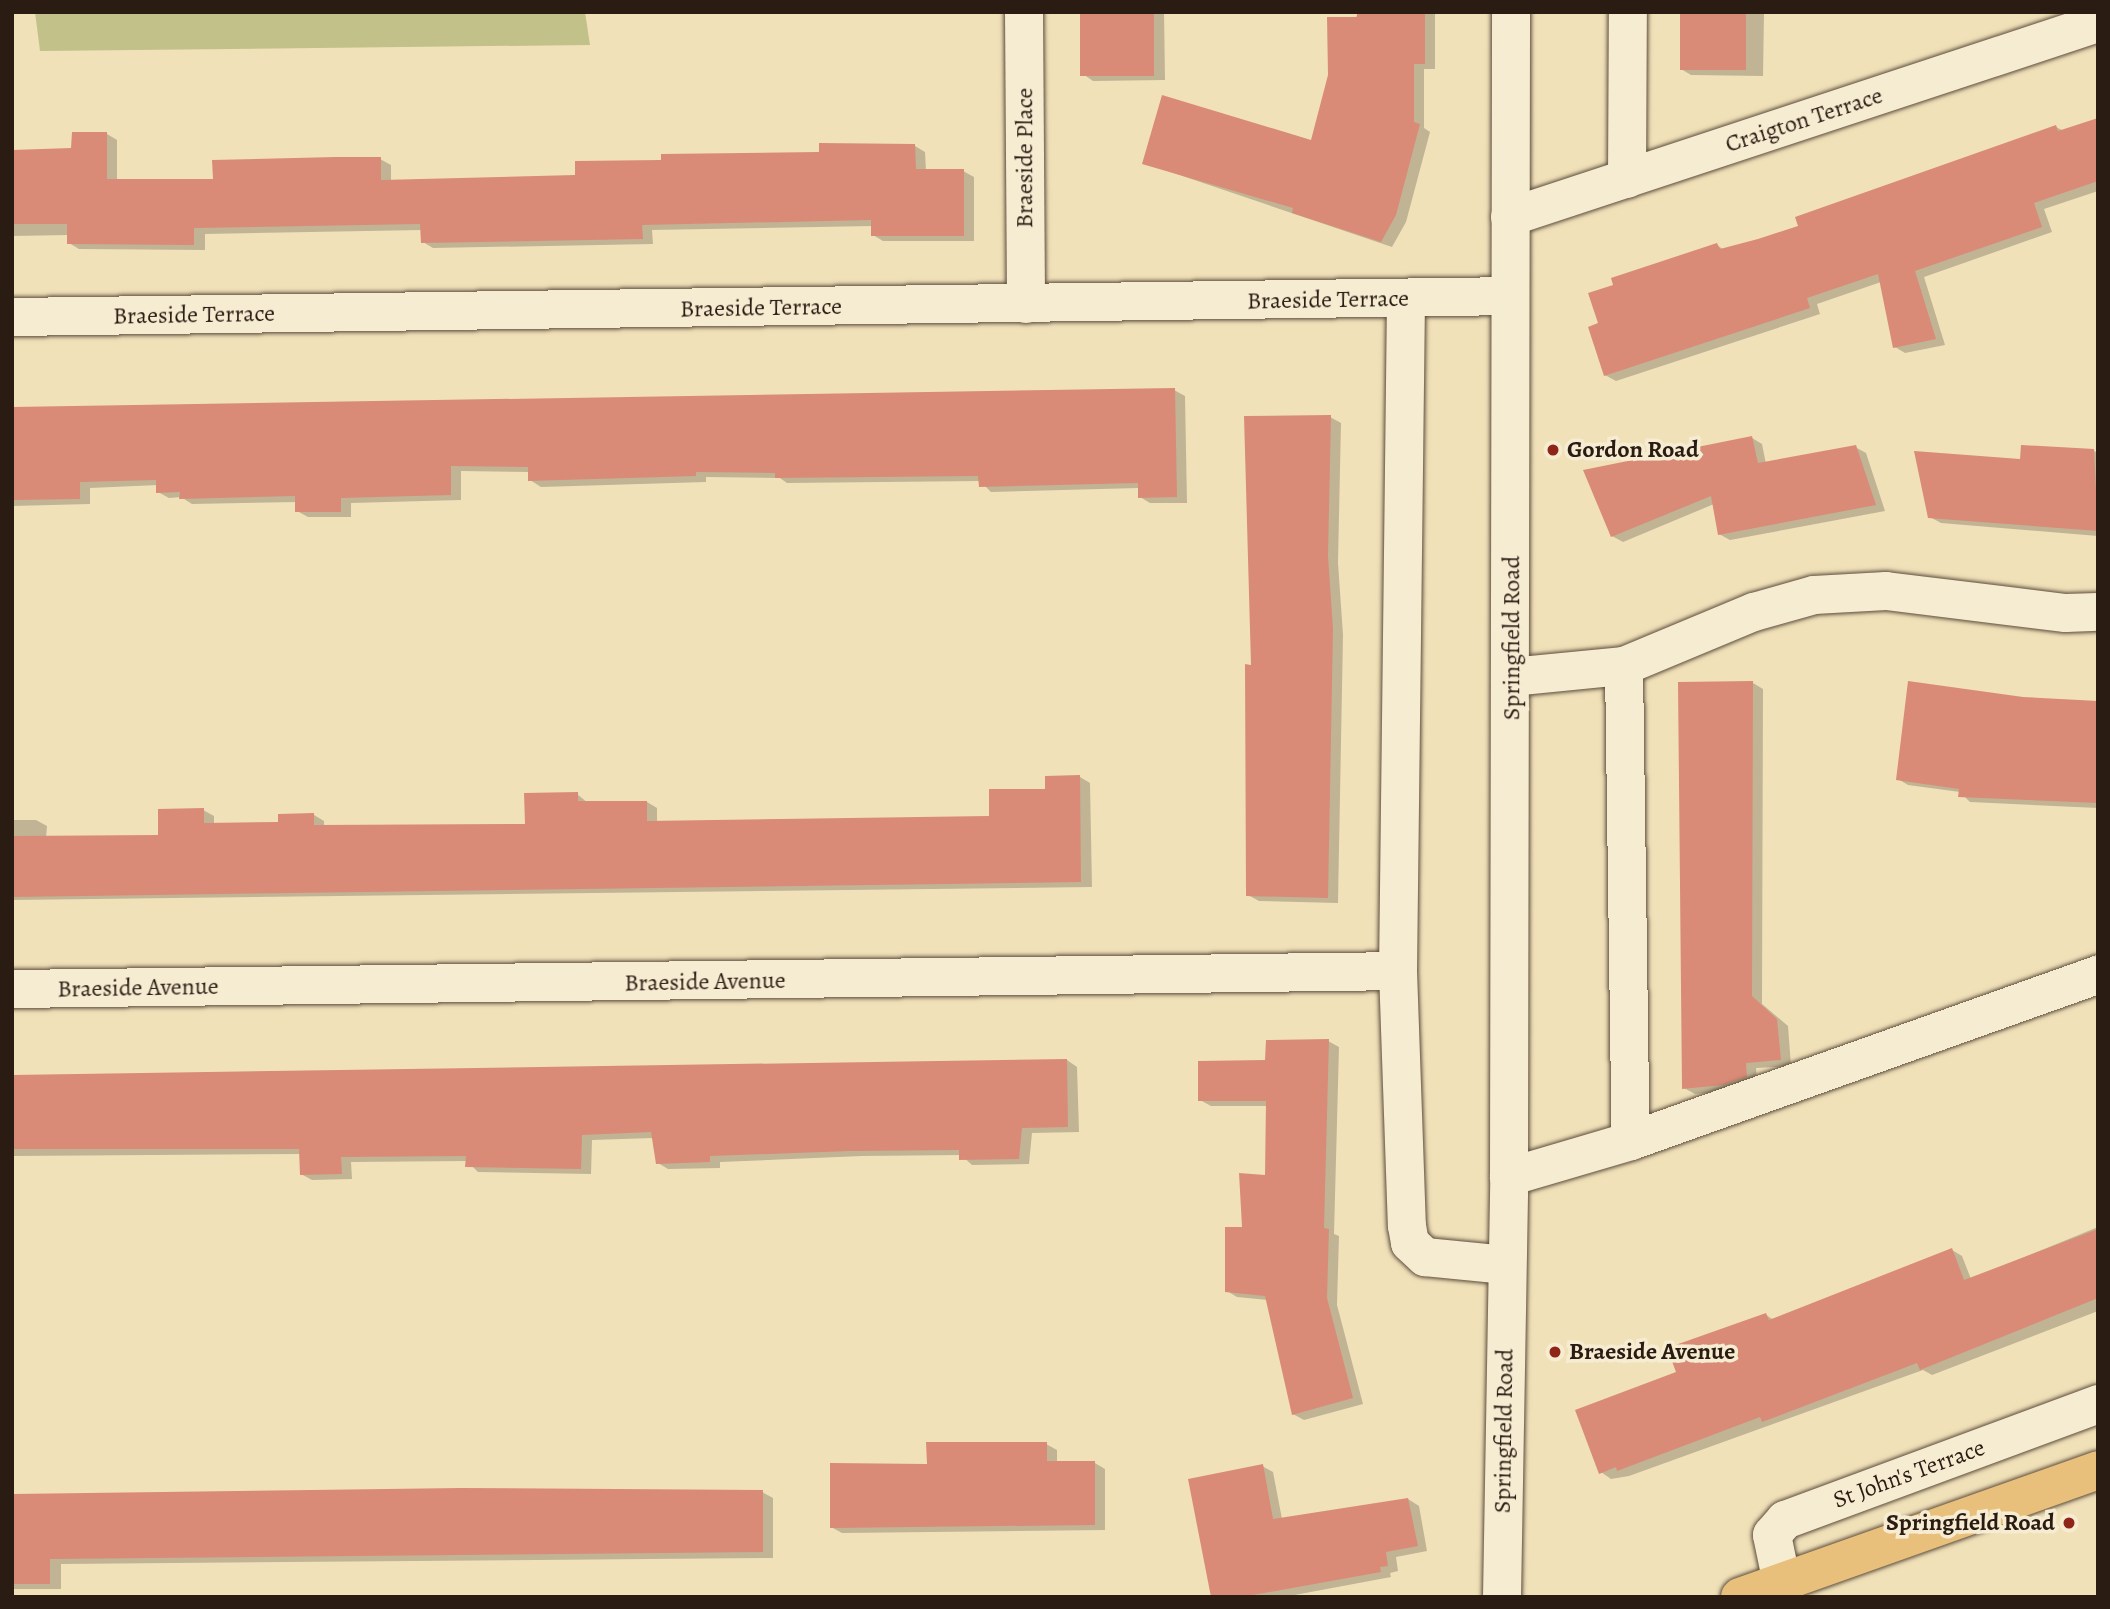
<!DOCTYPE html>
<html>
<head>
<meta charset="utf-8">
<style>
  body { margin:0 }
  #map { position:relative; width:2110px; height:1609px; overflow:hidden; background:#f1e1b9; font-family:Alegreya,serif }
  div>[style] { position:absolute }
  .green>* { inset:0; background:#c2c18a }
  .shadow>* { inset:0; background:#0003 }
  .building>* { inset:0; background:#d98b77; transform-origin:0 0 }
  .roads { filter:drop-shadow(0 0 2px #5c4d3c) drop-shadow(0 0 2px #5c4d3c) }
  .minor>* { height:38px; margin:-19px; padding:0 19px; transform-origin:19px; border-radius:19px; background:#f6ecd2 }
  .major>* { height:38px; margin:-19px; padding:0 19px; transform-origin:19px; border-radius:19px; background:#e8c07c }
  .dots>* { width:19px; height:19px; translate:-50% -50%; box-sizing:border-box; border:4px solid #f6ecd2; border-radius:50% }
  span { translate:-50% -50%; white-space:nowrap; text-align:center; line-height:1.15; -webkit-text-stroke:7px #f6ecd2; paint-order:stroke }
  .street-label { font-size:24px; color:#2b1c13 }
  .poi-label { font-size:24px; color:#2b1c13; font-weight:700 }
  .left { translate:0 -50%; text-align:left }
  .right { translate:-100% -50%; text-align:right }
  .frame { position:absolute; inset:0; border:14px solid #2b1c13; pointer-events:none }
</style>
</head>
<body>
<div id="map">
  <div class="green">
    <div style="clip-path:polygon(35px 12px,585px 12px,590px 45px,40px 51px)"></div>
  </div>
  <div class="shadow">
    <div style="clip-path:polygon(1082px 12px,1164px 12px,1165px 80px,1093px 81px,1083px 74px)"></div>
    <div style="clip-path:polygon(1358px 12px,1435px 12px,1435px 69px,1424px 69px,1424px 128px,1430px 132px,1406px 222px,1392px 247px,1144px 163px,1312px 143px)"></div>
    <div style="clip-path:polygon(1681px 12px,1764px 12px,1763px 76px,1691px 75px,1681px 69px)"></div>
    <div style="clip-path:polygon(2098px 119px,2098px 191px,2044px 209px,2052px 232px,1924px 277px,1945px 345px,1905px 353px,1895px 347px,1881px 282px,1817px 304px,1820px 314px,1616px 381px,1605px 375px,1600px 324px,1717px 245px,1724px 250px,1800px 227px,2056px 127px,2064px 131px)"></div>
    <div style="clip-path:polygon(107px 134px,117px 140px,117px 181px,214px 181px,380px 159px,391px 165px,391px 182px,577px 176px,663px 162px,915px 146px,925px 152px,926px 171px,963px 171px,974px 177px,974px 241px,883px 241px,873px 235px,873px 226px,652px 230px,653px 244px,433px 248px,423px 242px,422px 230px,205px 234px,205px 250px,79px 249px,69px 243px,69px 235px,12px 236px,12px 151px,73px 150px)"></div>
    <div style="clip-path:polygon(1174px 390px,1185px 396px,1187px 503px,1150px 503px,1140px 497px,1139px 488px,991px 492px,980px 481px,787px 483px,780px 478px,706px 477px,706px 482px,541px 487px,530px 480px,530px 472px,461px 471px,461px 500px,351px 503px,351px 517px,308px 517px,297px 511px,297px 502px,192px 504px,181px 497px,169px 498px,158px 492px,158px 485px,90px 488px,90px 504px,12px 506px,12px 408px)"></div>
    <div style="clip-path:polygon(1330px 417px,1341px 423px,1338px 563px,1343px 635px,1338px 903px,1259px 901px,1248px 895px,1253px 666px)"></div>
    <div style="clip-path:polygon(1752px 438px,1762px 444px,1766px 464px,1855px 447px,1866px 453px,1885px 511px,1730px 540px,1719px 534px,1714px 504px,1623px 542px,1612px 536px)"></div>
    <div style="clip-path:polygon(2094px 451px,2098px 453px,2098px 536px,1941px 523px,1930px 517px,2021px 461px)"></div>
    <div style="clip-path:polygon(1753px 683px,1763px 689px,1762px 1004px,1788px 1026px,1791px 1066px,1756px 1068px,1757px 1082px,1734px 1090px,1695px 1094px,1684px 1088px)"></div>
    <div style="clip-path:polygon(2022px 699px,2098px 703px,2098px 808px,1970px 802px,1960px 792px,1908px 785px,1898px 779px)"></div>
    <div style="clip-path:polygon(1080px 777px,1090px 783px,1092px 887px,12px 900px,12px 820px,36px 820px,47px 826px,46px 838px,160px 837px,203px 810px,214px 816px,214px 825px,280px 824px,314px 815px,324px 821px,324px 827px,527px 825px,577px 794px,588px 803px,647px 802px,657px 808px,657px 822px,991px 818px)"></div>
    <div style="clip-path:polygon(1328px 1041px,1339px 1047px,1334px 1234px,1339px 1236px,1337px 1305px,1363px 1404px,1304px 1420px,1293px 1414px,1268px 1300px,1237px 1297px,1227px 1291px,1244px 1229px,1267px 1177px,1268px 1106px,1211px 1106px,1200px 1100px,1267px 1061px)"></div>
    <div style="clip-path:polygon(1067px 1060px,1077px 1067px,1079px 1132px,1032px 1133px,1029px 1164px,972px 1165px,961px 1155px,862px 1156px,720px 1162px,720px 1168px,668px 1169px,658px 1163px,653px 1138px,592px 1140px,591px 1174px,478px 1172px,467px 1161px,351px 1162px,352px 1179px,312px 1180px,301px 1174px,301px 1154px,12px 1156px,12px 1076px)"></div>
    <div style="clip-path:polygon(2098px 1227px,2098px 1311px,1932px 1375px,1923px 1370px,1629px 1476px,1611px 1479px,1601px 1472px,1678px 1373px,1766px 1315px,1774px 1320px,1952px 1250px,1962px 1256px,1971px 1279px)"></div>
    <div style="clip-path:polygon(1046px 1444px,1057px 1450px,1057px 1463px,1095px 1463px,1105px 1469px,1105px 1530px,842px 1533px,831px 1527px,928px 1466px)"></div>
    <div style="clip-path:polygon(1262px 1466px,1273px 1472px,1282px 1519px,1408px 1499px,1419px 1506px,1427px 1551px,1396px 1557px,1398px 1571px,1390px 1573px,1391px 1577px,1284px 1597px,1218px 1597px)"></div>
    <div style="clip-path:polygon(762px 1492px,773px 1498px,773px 1558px,61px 1564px,61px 1589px,12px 1589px,12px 1495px)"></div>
  </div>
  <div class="building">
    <div style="left:1080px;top:12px;width:74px;height:64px"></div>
    <div style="clip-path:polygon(1357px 12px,1425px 12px,1425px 64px,1414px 64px,1414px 122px,1420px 124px,1396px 215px,1381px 242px,1292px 213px,1293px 208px,1142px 164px,1162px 95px,1311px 140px,1328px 75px,1327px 17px,1357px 17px)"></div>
    <div style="left:1680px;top:12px;width:66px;height:58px"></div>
    <div style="clip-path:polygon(2098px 118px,2098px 181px,2034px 203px,2042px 227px,1915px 271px,1936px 339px,1893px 348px,1878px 274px,1807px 298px,1810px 308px,1604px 376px,1588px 327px,1598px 323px,1588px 293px,1613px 285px,1611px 278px,1717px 243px,1720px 249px,1758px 239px,1798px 226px,1795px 217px,2056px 125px,2058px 131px)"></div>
    <div style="clip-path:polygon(72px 132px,107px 132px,107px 179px,213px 179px,212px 160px,335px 157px,381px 157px,381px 180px,575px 175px,575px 161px,661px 160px,661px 154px,819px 152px,819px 143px,915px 144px,916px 169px,964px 169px,964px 236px,871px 236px,871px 220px,642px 225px,643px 239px,421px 243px,420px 224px,194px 228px,194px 245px,67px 244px,67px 224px,12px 224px,12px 150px,71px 148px)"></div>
    <div style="clip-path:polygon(1175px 388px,1177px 497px,1138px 498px,1138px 483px,979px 487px,978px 476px,775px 478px,775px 473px,696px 472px,696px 476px,528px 481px,528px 467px,451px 466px,451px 495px,341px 498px,341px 512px,295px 512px,295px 496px,179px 499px,180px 492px,156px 493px,156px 480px,80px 482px,80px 499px,12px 500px,12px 407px)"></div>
    <div style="clip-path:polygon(1331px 415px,1328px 556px,1333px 629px,1328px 898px,1246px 896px,1245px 664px,1251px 665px,1244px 416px)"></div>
    <div style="clip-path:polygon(1752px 436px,1758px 463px,1856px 445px,1876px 505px,1718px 535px,1711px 496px,1611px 537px,1583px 470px)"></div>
    <div style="clip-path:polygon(2021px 445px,2094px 449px,2098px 531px,1928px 518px,1914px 451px,2020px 459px)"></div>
    <div style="clip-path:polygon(1753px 681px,1752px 996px,1777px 1019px,1781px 1060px,1746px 1063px,1747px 1077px,1723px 1085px,1682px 1089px,1678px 682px)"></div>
    <div style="clip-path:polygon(1908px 681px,2023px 697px,2098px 701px,2098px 803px,1958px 797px,1959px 789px,1896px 780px)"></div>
    <div style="clip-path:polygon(1080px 775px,1081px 882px,12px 897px,12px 836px,158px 835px,158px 809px,204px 808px,204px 823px,278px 822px,278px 814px,314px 813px,314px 825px,525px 824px,524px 793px,578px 792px,578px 801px,647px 801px,647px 821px,989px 816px,989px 789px,1045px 789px,1045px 776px)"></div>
    <div style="clip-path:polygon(1329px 1039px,1324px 1228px,1329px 1229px,1327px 1298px,1353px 1398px,1292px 1415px,1265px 1296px,1225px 1292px,1225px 1227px,1242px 1227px,1239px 1173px,1265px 1175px,1266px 1101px,1198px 1101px,1198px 1061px,1265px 1060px,1266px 1040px)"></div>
    <div style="clip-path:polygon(1067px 1059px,1068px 1127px,1022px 1128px,1019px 1159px,959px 1160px,959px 1150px,850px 1151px,710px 1156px,710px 1162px,656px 1164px,651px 1132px,582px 1135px,581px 1169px,465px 1167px,466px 1156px,341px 1157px,342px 1174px,300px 1175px,299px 1149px,12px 1149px,12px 1075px)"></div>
    <div style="clip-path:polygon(2098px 1229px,2098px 1298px,1920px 1370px,1917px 1363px,1762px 1422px,1760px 1417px,1617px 1471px,1616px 1467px,1599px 1474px,1575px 1410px,1676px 1372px,1667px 1348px,1766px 1313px,1769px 1320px,1952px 1248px,1964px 1280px)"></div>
    <div style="clip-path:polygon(926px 1442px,1047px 1442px,1047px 1461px,1095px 1461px,1095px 1525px,830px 1528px,830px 1463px,927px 1464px)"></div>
    <div style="clip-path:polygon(1263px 1464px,1273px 1519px,1408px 1498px,1418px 1546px,1386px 1552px,1388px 1566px,1380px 1567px,1381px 1572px,1242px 1597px,1211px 1597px,1188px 1479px)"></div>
    <div style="clip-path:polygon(461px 1488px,763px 1490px,763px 1552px,50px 1559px,50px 1584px,12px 1584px,12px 1494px)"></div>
  </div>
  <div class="roads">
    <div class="minor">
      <div style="left:1024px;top:12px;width:292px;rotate:89.6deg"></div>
      <div style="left:1627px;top:179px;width:167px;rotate:-89.7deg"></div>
      <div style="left:1510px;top:217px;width:619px;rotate:-18.26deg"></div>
      <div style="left:1406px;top:299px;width:672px;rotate:90.68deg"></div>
      <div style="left:1398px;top:971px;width:255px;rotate:88deg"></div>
      <div style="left:1407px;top:1226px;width:17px;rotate:80deg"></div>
      <div style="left:1410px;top:1243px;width:21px;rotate:43deg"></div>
      <div style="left:1425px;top:1257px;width:82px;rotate:5.6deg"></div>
      <div style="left:12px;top:317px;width:1498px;rotate:-0.8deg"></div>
      <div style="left:1624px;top:666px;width:475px;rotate:89.2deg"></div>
      <div style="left:1511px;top:677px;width:114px;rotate:-5.6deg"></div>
      <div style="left:1624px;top:666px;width:141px;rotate:-22.6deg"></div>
      <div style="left:1754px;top:612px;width:62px;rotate:-15.8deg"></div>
      <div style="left:1814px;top:595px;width:72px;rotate:-3.2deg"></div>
      <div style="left:1886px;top:591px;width:181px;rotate:7deg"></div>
      <div style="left:2066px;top:613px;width:32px;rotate:-2deg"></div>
      <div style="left:12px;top:989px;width:1386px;rotate:-0.74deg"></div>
      <div style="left:1509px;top:1177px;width:127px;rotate:-16.4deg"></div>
      <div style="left:1631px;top:1141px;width:496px;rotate:-19.6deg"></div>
      <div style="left:1782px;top:1583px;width:49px;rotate:-101.8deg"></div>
      <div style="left:1772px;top:1535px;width:20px;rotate:-49deg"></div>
      <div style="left:1785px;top:1520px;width:334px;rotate:-20.3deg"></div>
      <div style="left:1502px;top:1597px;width:420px;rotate:-89deg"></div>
      <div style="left:1509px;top:1177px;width:1165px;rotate:-89.9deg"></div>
    </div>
    <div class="major">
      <div style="left:1740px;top:1597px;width:380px;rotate:-19.5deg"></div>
    </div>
  </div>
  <div class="dots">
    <div style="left:1553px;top:450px;background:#8f2418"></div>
    <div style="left:1555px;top:1352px;background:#8f2418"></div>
    <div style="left:2069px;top:1523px;background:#8f2418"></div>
  </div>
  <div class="street-label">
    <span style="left:1804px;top:120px;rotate:-18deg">Craigton Terrace</span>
    <span style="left:1025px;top:158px;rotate:-90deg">Braeside Place</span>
    <span style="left:1328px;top:300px;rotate:-1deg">Braeside Terrace</span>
    <span style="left:761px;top:308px;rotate:-1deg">Braeside Terrace</span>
    <span style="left:194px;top:315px;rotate:-1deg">Braeside Terrace</span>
    <span style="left:1512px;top:638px;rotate:-90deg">Springfield Road</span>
    <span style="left:705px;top:982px;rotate:-1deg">Braeside Avenue</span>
    <span style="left:138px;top:988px;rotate:-1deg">Braeside Avenue</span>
    <span style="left:1504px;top:1431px;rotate:-89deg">Springfield Road</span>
    <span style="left:1909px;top:1474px;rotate:-20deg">St John's Terrace</span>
  </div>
  <div class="poi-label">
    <span class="left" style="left:1567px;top:450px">Gordon Road</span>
    <span class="left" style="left:1569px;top:1352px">Braeside Avenue</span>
    <span class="right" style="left:2055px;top:1523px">Springfield Road</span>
  </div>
  <div class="frame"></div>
</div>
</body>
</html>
